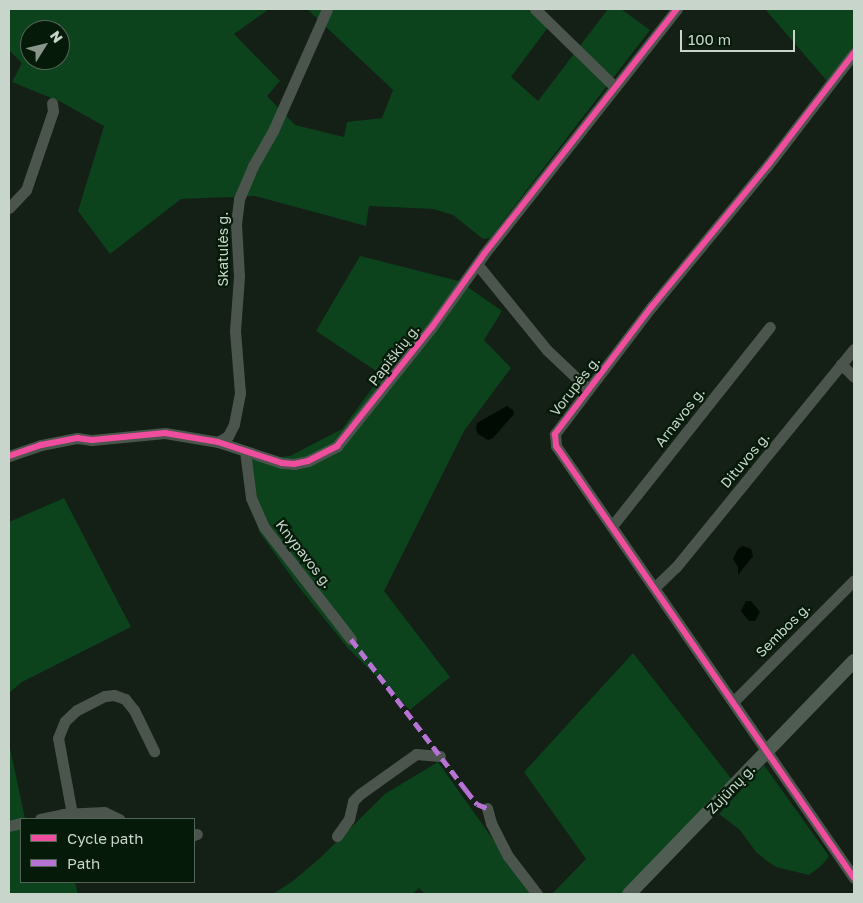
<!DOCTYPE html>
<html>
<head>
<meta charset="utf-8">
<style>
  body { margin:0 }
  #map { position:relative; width:863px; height:903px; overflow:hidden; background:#141f16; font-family:"Golos Text",sans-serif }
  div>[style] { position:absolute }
  .green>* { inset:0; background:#0c421c }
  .water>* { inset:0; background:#020b03 }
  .minor>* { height:11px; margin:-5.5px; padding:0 5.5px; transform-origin:5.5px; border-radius:5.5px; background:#4b554d }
  .major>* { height:14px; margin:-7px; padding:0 7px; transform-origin:7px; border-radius:7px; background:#505d52 }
  .quiet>* { height:5px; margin-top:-2.5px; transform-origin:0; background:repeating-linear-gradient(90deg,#b673d3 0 10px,transparent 0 15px) }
  .cycleway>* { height:6px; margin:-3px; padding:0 3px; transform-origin:3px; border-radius:3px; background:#ef4d9e }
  span { translate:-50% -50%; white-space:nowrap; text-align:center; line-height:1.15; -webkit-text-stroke:4.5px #061a0a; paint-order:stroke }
  .street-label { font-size:14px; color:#c8d5ca }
  .frame { position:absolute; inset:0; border:10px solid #c8d5ca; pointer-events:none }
  .legend { position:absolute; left:20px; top:818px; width:175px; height:65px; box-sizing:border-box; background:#061a0a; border:1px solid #546557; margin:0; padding:6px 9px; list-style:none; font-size:15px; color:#c8d5ca }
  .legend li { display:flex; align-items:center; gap:10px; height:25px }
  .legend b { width:25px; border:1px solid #546557 }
  .north { position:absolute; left:20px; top:20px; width:50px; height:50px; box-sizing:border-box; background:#061a0a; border:1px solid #546557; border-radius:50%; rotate:54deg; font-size:14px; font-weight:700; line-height:20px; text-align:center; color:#c8d5ca }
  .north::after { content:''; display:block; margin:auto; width:18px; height:22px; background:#89958b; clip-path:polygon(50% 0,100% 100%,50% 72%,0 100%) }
  .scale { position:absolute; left:680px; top:30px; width:115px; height:22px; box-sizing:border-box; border:2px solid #c8d5ca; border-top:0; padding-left:6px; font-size:15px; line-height:18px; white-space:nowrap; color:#c8d5ca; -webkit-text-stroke:4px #061a0a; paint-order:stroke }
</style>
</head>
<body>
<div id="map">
  <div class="green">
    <div style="clip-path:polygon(evenodd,9px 9px,269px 9px,234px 34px,280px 81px,267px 96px,295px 125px,344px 137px,347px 122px,382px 118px,393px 90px,307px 9px,528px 9px,549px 26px,511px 77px,538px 101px,608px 9px,621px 9px,650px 30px,490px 238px,483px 239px,453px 215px,433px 209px,369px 206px,366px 226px,255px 196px,181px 199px,110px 254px,78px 211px,104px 126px,61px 102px,12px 82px,22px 63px,9px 50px,9px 9px,30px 30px,60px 30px,60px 60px,30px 60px,30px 30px)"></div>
    <div style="clip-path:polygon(765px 9px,854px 9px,854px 46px,827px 81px)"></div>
    <div style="clip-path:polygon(360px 256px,459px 281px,502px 311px,484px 340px,511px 368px,464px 431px,384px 591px,450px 677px,410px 710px,347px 647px,298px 586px,260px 533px,247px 494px,250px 460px,290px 456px,342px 429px,382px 375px,316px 331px)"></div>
    <div style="clip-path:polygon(64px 498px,131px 627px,22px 682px,9px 693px,9px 522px)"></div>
    <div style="clip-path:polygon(633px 653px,733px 781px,623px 894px,552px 894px,586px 859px,524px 772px)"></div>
    <div style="clip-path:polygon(9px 743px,25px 819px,21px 819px,21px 882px,75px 882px,78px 894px,9px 894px)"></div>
    <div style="clip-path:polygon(438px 762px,532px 894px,425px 894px,419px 888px,412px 894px,273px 894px,293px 881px,320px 858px,385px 794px)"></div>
    <div style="clip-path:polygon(764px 765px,829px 856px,822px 865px,809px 875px,776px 867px,767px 861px,756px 852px,740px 830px,719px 814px)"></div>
  </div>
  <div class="water">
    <div style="clip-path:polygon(507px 406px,513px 410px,514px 414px,493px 438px,488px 440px,478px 434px,476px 430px,477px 423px)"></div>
    <div style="clip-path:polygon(743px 546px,751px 549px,753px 556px,738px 575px,738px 567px,733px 559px,738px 549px)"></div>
    <div style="clip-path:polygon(746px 601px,751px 601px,760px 612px,755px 621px,749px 621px,741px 611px)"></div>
  </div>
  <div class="minor">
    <div style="left:535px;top:9px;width:112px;rotate:44.3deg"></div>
    <div style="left:854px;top:53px;width:141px;rotate:127.5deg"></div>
    <div style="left:768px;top:165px;width:183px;rotate:129.4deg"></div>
    <div style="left:652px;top:306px;width:161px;rotate:127.2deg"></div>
    <div style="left:555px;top:434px;width:12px;rotate:85deg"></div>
    <div style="left:556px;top:446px;width:525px;rotate:55.4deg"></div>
    <div style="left:9px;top:208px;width:25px;rotate:-47deg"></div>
    <div style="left:26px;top:190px;width:83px;rotate:-71.1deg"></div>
    <div style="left:53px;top:111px;width:8px;rotate:-97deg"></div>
    <div style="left:477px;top:264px;width:111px;rotate:50.9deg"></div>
    <div style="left:547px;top:350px;width:57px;rotate:43.6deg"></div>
    <div style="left:841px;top:364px;width:18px;rotate:45deg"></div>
    <div style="left:218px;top:442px;width:12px;rotate:-31deg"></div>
    <div style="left:228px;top:436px;width:13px;rotate:-63deg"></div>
    <div style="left:234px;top:424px;width:32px;rotate:-79deg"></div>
    <div style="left:240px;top:393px;width:62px;rotate:-94.6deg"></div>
    <div style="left:235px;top:331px;width:55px;rotate:-85.8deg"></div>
    <div style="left:239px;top:276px;width:52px;rotate:-93.3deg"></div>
    <div style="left:236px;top:224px;width:25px;rotate:-83deg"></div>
    <div style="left:239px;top:199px;width:36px;rotate:-67deg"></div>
    <div style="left:253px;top:166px;width:40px;rotate:-60.3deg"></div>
    <div style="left:273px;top:131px;width:133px;rotate:-66.1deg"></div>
    <div style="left:245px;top:451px;width:47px;rotate:82.7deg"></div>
    <div style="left:251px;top:498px;width:32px;rotate:66deg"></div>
    <div style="left:264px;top:527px;width:142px;rotate:52.2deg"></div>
    <div style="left:9px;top:456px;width:34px;rotate:-19deg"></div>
    <div style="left:41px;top:445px;width:37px;rotate:-11deg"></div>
    <div style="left:77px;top:438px;width:15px;rotate:8deg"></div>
    <div style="left:92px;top:440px;width:73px;rotate:-5.5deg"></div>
    <div style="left:165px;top:433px;width:54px;rotate:9.6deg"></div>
    <div style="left:218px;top:442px;width:67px;rotate:18.2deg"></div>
    <div style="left:282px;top:463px;width:12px;rotate:5deg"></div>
    <div style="left:294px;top:464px;width:14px;rotate:-12deg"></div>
    <div style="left:308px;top:461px;width:33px;rotate:-27deg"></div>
    <div style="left:337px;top:446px;width:152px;rotate:-51.4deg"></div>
    <div style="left:432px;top:327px;width:90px;rotate:-54.5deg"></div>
    <div style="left:484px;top:254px;width:312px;rotate:-51.8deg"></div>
    <div style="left:612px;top:526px;width:254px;rotate:-51.6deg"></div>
    <div style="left:655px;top:587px;width:29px;rotate:-44deg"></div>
    <div style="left:676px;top:567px;width:281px;rotate:-50.8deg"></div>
    <div style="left:734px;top:701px;width:170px;rotate:-45.2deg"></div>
    <div style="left:487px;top:808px;width:16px;rotate:75deg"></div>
    <div style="left:491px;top:823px;width:37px;rotate:63deg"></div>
    <div style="left:508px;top:856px;width:48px;rotate:52.7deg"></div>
    <div style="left:72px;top:814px;width:77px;rotate:-100.4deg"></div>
    <div style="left:58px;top:738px;width:18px;rotate:-68deg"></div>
    <div style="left:65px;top:721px;width:16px;rotate:-43deg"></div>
    <div style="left:77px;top:710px;width:31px;rotate:-27deg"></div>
    <div style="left:105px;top:696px;width:9px;rotate:-6deg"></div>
    <div style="left:114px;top:695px;width:12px;rotate:20deg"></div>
    <div style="left:125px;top:699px;width:14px;rotate:51deg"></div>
    <div style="left:134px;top:710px;width:46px;rotate:64deg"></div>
    <div style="left:40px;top:819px;width:24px;rotate:-12deg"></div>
    <div style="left:63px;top:814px;width:41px;rotate:-2.8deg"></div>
    <div style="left:104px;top:812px;width:17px;rotate:25deg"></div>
    <div style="left:9px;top:826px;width:12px;rotate:-14deg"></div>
    <div style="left:194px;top:835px;width:3px;rotate:-18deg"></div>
    <div style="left:337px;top:836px;width:21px;rotate:-55deg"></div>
    <div style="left:349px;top:819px;width:18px;rotate:-77deg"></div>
    <div style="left:353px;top:801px;width:10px;rotate:-45deg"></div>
    <div style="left:360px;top:794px;width:69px;rotate:-35.5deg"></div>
    <div style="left:416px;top:754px;width:24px;rotate:5deg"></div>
  </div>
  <div class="major">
    <div style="left:629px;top:894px;width:324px;rotate:-46deg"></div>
  </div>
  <div class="quiet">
    <div style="left:351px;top:639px;width:190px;rotate:52.7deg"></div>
    <div style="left:466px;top:790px;width:18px;rotate:52deg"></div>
    <div style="left:477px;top:804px;width:11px;rotate:22deg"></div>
  </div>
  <div class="cycleway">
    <div style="left:854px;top:53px;width:141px;rotate:127.5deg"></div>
    <div style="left:768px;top:165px;width:183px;rotate:129.4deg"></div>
    <div style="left:652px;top:306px;width:161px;rotate:127.2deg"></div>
    <div style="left:555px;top:434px;width:12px;rotate:85deg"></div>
    <div style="left:556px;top:446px;width:525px;rotate:55.4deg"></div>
    <div style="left:9px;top:456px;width:34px;rotate:-19deg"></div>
    <div style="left:41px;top:445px;width:37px;rotate:-11deg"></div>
    <div style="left:77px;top:438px;width:15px;rotate:8deg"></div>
    <div style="left:92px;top:440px;width:73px;rotate:-5.5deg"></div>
    <div style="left:165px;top:433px;width:54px;rotate:9.6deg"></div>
    <div style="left:218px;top:442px;width:67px;rotate:18.2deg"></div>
    <div style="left:282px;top:463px;width:12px;rotate:5deg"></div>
    <div style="left:294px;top:464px;width:14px;rotate:-12deg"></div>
    <div style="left:308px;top:461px;width:33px;rotate:-27deg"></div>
    <div style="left:337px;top:446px;width:152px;rotate:-51.4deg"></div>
    <div style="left:432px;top:327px;width:90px;rotate:-54.5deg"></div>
    <div style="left:484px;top:254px;width:312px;rotate:-51.8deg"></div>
  </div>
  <div class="street-label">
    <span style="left:223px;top:249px;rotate:-90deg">Skatulės g.</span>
    <span style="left:394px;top:355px;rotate:-52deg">Papiškių g.</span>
    <span style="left:575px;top:386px;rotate:-52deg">Vorupės g.</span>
    <span style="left:680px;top:417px;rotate:-52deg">Arnavos g.</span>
    <span style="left:745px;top:460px;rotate:-50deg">Dituvos g.</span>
    <span style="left:304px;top:554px;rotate:52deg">Knypavos g.</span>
    <span style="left:783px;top:630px;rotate:-45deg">Sembos g.</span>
    <span style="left:731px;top:789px;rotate:-46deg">Zujūnų g.</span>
  </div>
  <div class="frame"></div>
  <ul class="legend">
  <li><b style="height:6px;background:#ef4d9e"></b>Cycle path</li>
  <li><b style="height:6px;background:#b673d3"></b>Path</li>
  </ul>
  <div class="north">N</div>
  <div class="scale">100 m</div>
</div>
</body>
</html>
